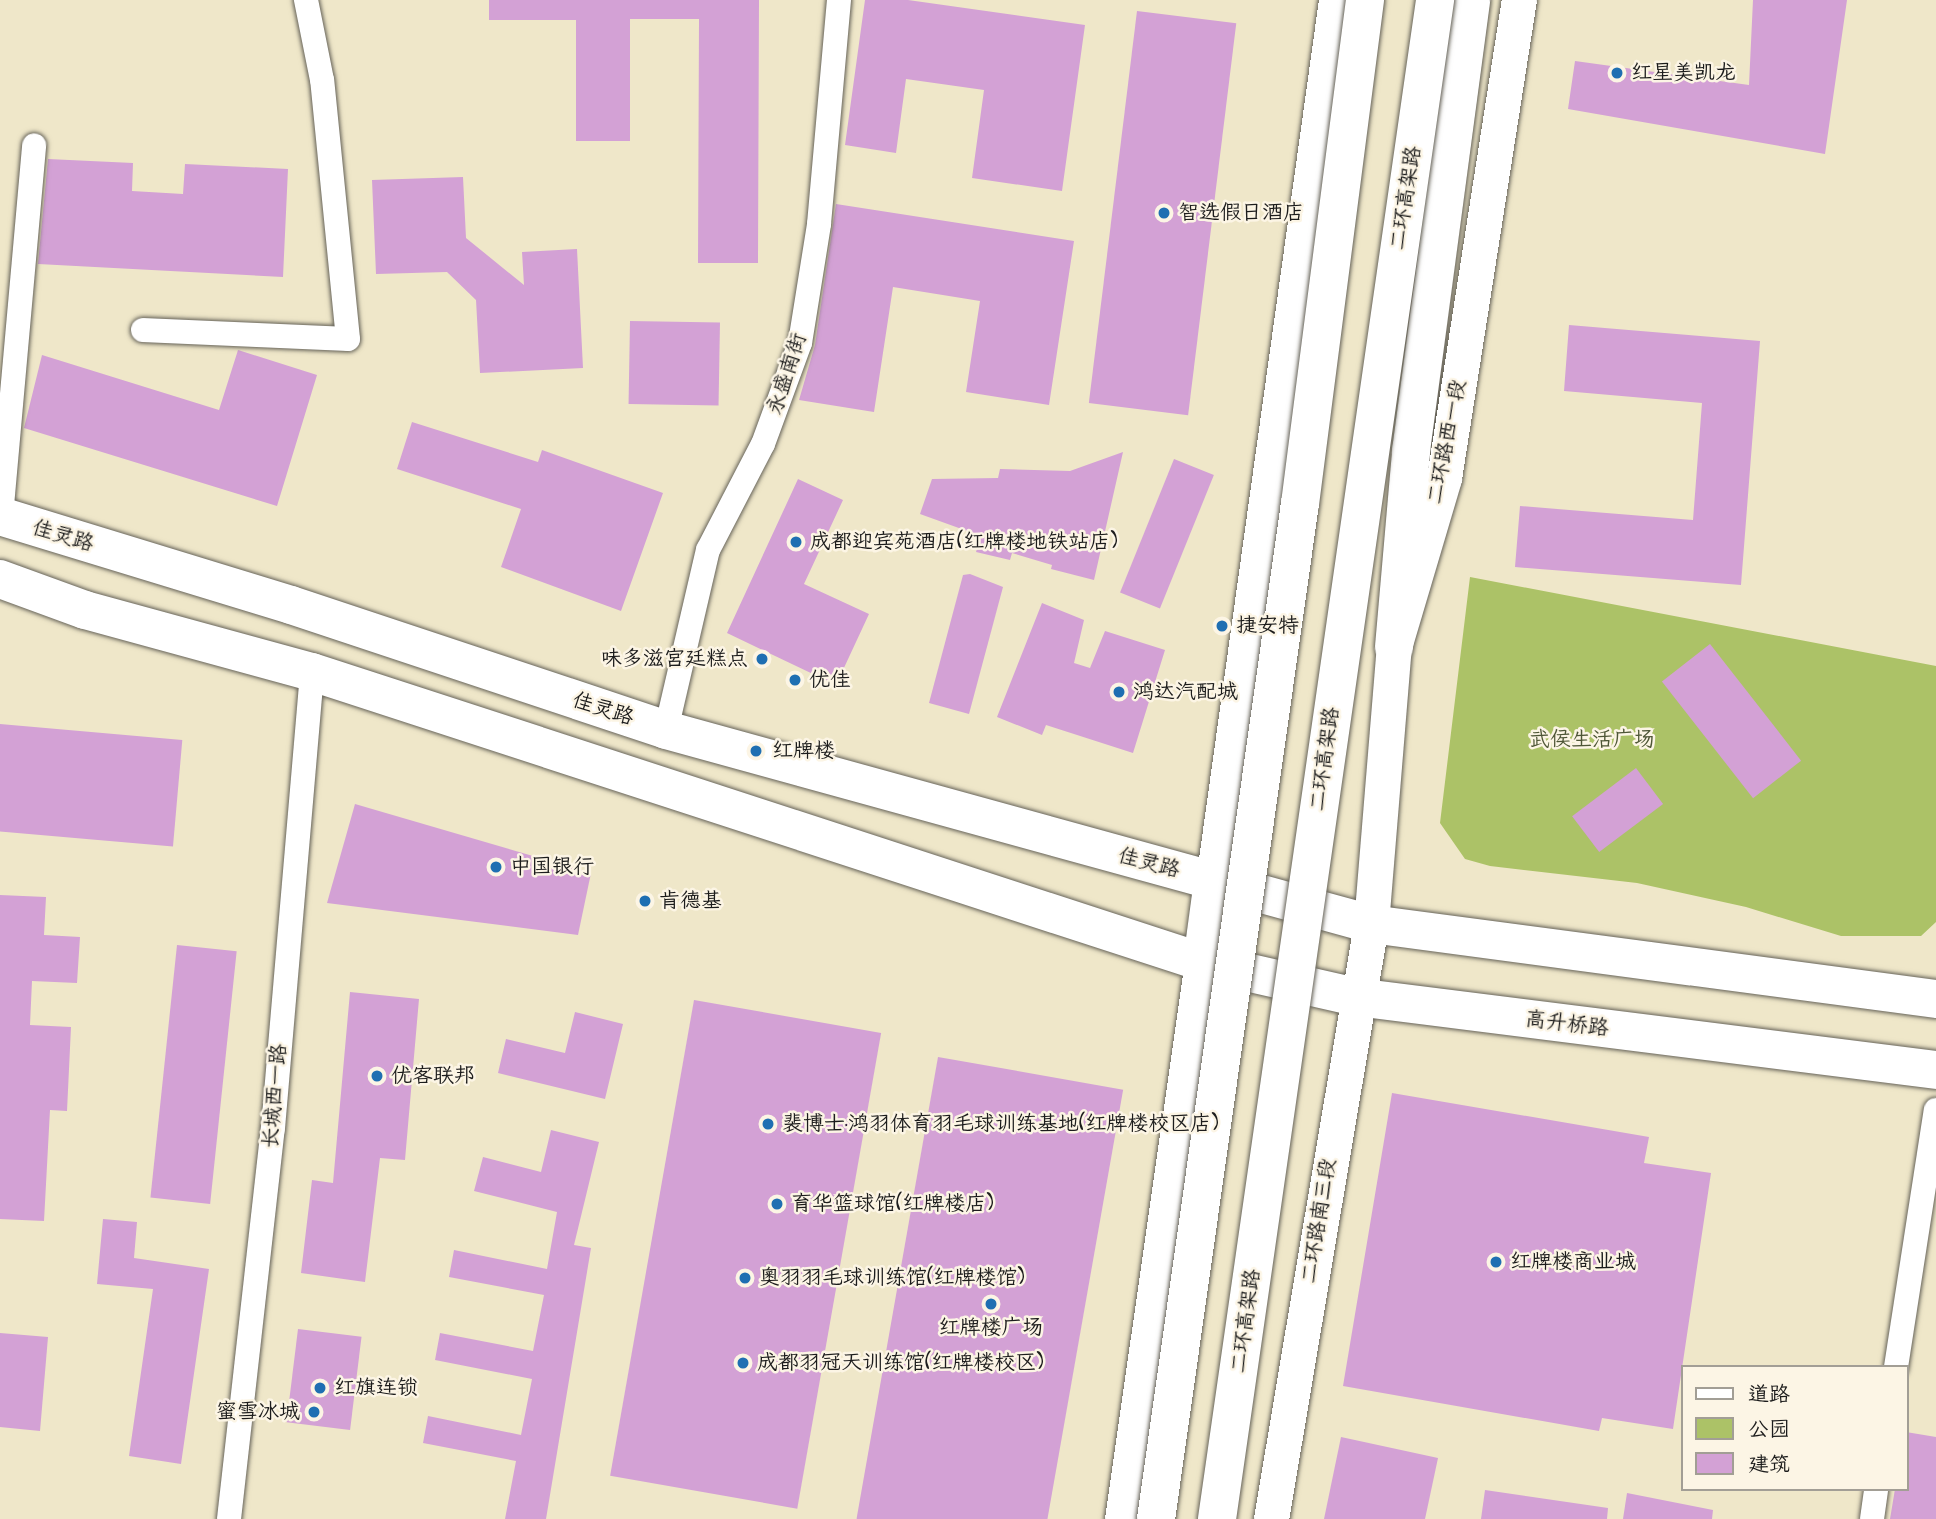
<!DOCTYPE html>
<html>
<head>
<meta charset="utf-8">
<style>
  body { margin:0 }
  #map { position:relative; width:1936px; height:1519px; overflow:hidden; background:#efe7c9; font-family:"Architects Daughter","LXGW WenKai TC",sans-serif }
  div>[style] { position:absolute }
  .green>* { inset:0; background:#acc267 }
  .building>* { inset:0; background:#d3a1d5; transform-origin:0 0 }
  .roads { filter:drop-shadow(0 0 2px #666359) drop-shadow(0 0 2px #666359) }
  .street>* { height:24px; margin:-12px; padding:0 12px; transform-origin:12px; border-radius:12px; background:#fff }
  .secondary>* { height:35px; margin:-17.5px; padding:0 17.5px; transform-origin:17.5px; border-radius:17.5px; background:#fff }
  .primary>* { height:38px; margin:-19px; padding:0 19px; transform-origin:19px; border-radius:19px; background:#fff }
  .highway>* { height:38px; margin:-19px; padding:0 19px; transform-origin:19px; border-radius:19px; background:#fff }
  .bridges { filter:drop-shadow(0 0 2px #666359) drop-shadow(0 0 2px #666359) }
  .highway-bridge>* { height:38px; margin:-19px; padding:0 19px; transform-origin:19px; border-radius:19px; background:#fff }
  .dots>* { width:19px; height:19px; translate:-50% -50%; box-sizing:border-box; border:4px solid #fcf5e5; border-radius:50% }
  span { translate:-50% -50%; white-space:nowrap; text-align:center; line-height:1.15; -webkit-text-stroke:5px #fcf5e5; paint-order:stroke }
  .poi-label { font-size:21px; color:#1c1c1c }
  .left { translate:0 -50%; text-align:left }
  .right { translate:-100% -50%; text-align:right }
  .street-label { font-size:21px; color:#1c1c1c }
  .park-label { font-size:21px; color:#4e5636 }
  .legend { position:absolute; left:1681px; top:1365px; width:228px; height:126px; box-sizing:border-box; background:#fcf5e5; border:2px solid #a29e95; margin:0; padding:9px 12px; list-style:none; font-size:21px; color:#1c1c1c }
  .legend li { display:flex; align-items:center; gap:14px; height:35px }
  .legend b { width:35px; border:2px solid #a29e95 }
</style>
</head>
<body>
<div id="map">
  <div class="green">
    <div style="clip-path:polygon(1470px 577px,1936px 666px,1936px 922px,1921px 936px,1841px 936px,1746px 907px,1637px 883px,1490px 866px,1465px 859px,1440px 823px)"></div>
  </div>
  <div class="building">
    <div style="clip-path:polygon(489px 0,759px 0,758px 263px,698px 263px,699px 19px,630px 19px,630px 141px,576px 141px,576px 20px,489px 20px)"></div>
    <div style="clip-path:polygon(865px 0,908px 0,1085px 25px,1062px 191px,972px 178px,984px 90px,906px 79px,896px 153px,845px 145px)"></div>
    <div style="clip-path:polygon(1753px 0,1847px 0,1825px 154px,1568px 109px,1575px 61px,1749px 85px)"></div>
    <div style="left:1137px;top:11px;width:100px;height:395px;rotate:7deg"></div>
    <div style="clip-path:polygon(48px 159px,133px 163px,132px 191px,183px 194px,185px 164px,288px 169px,283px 277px,38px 264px)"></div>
    <div style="clip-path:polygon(463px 177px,466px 238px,524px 285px,522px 252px,577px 249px,583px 368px,480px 373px,476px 300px,447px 272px,376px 274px,372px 180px)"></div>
    <div style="clip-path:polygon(836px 204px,1074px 241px,1049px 405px,966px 392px,980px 301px,893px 287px,874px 412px,799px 400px,815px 345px)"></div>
    <div style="left:630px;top:321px;width:90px;height:83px;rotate:1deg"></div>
    <div style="clip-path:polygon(1569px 325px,1760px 341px,1741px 585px,1515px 567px,1520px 506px,1693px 520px,1702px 403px,1564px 391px)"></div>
    <div style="clip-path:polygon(238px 350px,317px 375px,277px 506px,24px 428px,42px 355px,219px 410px)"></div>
    <div style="clip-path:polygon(412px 422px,538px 462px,542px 450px,663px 493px,621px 611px,501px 567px,521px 509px,397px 469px)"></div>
    <div style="clip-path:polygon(1123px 452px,1094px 580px,1051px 569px,1052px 565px,1012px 553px,1010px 560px,976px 552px,981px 536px,920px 514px,932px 479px,998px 478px,1000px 469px,1070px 471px)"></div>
    <div style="left:1174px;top:459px;width:43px;height:144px;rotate:22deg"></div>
    <div style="clip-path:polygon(798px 479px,843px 500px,804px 584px,869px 614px,836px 685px,727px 633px)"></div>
    <div style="clip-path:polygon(970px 574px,1003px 587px,969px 714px,929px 703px,963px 575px)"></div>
    <div style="clip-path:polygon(1042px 603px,1084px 620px,1074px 663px,1090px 668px,1105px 631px,1165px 650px,1133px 753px,1046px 725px,1042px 735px,997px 717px)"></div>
    <div style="left:1710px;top:644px;width:148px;height:61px;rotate:52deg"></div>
    <div style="left:0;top:724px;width:183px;height:107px;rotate:5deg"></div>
    <div style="left:1636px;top:768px;width:45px;height:80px;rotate:53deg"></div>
    <div style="clip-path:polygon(355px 804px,591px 873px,578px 935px,327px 903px)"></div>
    <div style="clip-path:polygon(0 895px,46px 897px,44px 935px,80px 937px,77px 983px,32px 981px,30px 1025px,71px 1027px,67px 1111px,50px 1110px,44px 1221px,0 1219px)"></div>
    <div style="left:177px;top:945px;width:60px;height:254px;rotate:6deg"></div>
    <div style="clip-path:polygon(350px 992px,419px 999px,405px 1160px,380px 1158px,365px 1282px,301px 1273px,312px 1180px,333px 1183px)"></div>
    <div style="left:694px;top:1000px;width:190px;height:483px;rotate:10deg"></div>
    <div style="clip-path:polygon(575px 1012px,623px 1024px,605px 1099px,498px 1073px,506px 1039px,565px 1053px)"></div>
    <div style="left:938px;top:1057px;width:188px;height:469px;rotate:10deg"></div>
    <div style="clip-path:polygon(1392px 1093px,1649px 1137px,1644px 1163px,1711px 1173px,1673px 1429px,1602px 1418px,1599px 1431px,1343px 1386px)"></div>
    <div style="clip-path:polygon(551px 1130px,599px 1142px,574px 1245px,591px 1248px,546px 1519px,505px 1519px,516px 1461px,423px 1443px,428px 1416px,521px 1435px,532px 1379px,435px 1360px,440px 1333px,533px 1351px,544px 1295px,449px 1277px,454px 1250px,547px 1269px,557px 1212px,474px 1191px,483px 1157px,541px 1172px)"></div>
    <div style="clip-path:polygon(103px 1219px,137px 1222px,134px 1258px,209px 1269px,181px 1464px,129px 1456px,153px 1289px,97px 1284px)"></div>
    <div style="left:298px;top:1329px;width:64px;height:94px;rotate:7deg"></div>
    <div style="clip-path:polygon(0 1333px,48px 1337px,40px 1431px,0 1427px)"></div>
    <div style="clip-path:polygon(1906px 1432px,1936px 1437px,1936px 1519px,1890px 1519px,1895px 1489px,1906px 1489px)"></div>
    <div style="clip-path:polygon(1341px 1437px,1438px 1458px,1425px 1519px,1324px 1519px)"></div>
    <div style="clip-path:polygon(1485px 1490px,1608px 1508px,1607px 1519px,1481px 1519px)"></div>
    <div style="clip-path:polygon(1627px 1493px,1713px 1510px,1712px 1519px,1623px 1519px)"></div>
  </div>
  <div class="roads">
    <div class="street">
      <div style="left:143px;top:330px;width:205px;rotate:2.5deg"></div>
      <div style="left:348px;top:339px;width:260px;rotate:-95.7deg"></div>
      <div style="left:322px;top:80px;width:82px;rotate:-101.3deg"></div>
      <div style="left:1px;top:517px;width:373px;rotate:-84.9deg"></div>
      <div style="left:666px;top:730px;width:185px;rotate:-76.9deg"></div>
      <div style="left:708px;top:550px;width:119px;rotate:-62.6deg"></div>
      <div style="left:763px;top:444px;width:108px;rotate:-69.9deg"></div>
      <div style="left:800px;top:343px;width:121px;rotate:-80.9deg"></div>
      <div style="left:819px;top:224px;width:225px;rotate:-84.9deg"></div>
      <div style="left:1896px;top:1367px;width:260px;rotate:-81.2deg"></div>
      <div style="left:229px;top:1519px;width:393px;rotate:-83.6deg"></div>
      <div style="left:273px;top:1128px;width:458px;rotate:-85.1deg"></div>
      <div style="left:1872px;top:1519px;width:30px;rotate:-82deg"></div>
    </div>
    <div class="secondary">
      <div style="left:1213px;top:881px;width:890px;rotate:-82.05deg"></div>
      <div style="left:1122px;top:1519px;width:563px;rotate:-81.83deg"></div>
      <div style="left:1271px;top:1519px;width:603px;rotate:-80.46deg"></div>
      <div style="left:1371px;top:924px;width:278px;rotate:-85.3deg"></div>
      <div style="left:1394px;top:647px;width:176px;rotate:-73.5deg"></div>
      <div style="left:1444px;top:478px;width:484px;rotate:-81.1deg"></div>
    </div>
    <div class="primary">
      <div style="left:0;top:516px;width:304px;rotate:17deg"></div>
      <div style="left:291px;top:605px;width:395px;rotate:18.4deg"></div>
      <div style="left:666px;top:730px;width:731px;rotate:15.39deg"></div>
      <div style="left:1371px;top:924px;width:570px;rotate:7.56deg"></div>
      <div style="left:0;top:579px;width:90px;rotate:20deg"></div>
      <div style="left:85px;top:610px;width:235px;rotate:15.3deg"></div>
      <div style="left:312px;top:672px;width:936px;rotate:18.05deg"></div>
      <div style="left:1202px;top:962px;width:158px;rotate:12.8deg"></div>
      <div style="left:1356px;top:997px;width:585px;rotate:7.17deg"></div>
      <div style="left:1202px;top:962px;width:82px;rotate:-82.3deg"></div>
    </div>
    <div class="highway">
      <div style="left:1394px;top:647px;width:197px;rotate:-85deg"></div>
      <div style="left:1411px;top:451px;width:455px;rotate:-82.4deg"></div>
    </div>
  </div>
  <div class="bridges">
    <div class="highway-bridge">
      <div style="left:1156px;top:1519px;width:1025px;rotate:-81.93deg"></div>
      <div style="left:1300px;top:504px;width:508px;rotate:-82.65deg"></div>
      <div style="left:1217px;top:1519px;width:1535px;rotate:-81.83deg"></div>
    </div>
  </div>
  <div class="dots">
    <div style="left:1617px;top:73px;background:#1f6fb2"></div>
    <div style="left:1164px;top:213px;background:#1f6fb2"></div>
    <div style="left:796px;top:542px;background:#1f6fb2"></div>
    <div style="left:1222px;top:626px;background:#1f6fb2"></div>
    <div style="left:762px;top:659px;background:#1f6fb2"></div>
    <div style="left:795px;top:680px;background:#1f6fb2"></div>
    <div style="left:1119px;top:692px;background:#1f6fb2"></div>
    <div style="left:756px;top:751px;background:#1f6fb2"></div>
    <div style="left:496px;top:867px;background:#1f6fb2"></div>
    <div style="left:645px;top:901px;background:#1f6fb2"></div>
    <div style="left:377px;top:1076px;background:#1f6fb2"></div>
    <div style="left:768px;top:1124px;background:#1f6fb2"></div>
    <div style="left:777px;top:1204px;background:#1f6fb2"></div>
    <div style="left:1496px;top:1262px;background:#1f6fb2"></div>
    <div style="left:745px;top:1278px;background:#1f6fb2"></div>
    <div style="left:991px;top:1304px;background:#1f6fb2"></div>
    <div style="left:743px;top:1363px;background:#1f6fb2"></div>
    <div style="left:320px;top:1388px;background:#1f6fb2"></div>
    <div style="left:314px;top:1412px;background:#1f6fb2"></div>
  </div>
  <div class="poi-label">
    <span class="left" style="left:1631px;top:73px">红星美凯龙</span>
    <span class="left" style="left:1178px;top:213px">智选假日酒店</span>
    <span class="left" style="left:810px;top:542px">成都迎宾苑酒店(红牌楼地铁站店)</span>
    <span class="left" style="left:1236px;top:626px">捷安特</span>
    <span class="right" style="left:748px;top:659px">味多滋宫廷糕点</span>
    <span class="left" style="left:809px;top:680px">优佳</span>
    <span class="left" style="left:1133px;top:692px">鸿达汽配城</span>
    <span class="left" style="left:772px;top:751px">红牌楼</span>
    <span class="left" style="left:510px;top:867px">中国银行</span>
    <span class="left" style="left:659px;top:901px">肯德基</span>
    <span class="left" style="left:391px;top:1076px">优客联邦</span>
    <span class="left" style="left:782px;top:1124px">裴博士·鸿羽体育羽毛球训练基地(红牌楼校区店)</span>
    <span class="left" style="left:791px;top:1204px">育华篮球馆(红牌楼店)</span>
    <span class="left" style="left:1510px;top:1262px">红牌楼商业城</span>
    <span class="left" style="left:759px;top:1278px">奥羽羽毛球训练馆(红牌楼馆)</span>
    <span style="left:991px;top:1328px">红牌楼广场</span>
    <span class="left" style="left:757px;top:1363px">成都羽冠天训练馆(红牌楼校区)</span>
    <span class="left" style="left:334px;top:1388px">红旗连锁</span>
    <span class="right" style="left:300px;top:1412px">蜜雪冰城</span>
  </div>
  <div class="street-label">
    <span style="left:1406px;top:198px;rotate:-81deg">二环高架路</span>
    <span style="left:787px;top:374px;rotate:-72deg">永盛南街</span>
    <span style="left:1447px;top:442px;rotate:-79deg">二环路西一段</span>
    <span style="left:63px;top:536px;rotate:17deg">佳灵路</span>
    <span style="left:603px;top:709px;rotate:18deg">佳灵路</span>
    <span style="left:1325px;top:759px;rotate:-82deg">二环高架路</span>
    <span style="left:1149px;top:863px;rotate:15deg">佳灵路</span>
    <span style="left:1567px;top:1024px;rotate:7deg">高升桥路</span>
    <span style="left:275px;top:1096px;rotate:-85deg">长城西一路</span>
    <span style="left:1319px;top:1221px;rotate:-81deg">二环路南三段</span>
    <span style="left:1246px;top:1321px;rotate:-82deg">二环高架路</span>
  </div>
  <div class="park-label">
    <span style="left:1592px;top:740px">武侯生活广场</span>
  </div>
  <ul class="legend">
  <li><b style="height:9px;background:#fff"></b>道路</li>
  <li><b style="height:19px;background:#acc267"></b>公园</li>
  <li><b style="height:19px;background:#d3a1d5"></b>建筑</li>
  </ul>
</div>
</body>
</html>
